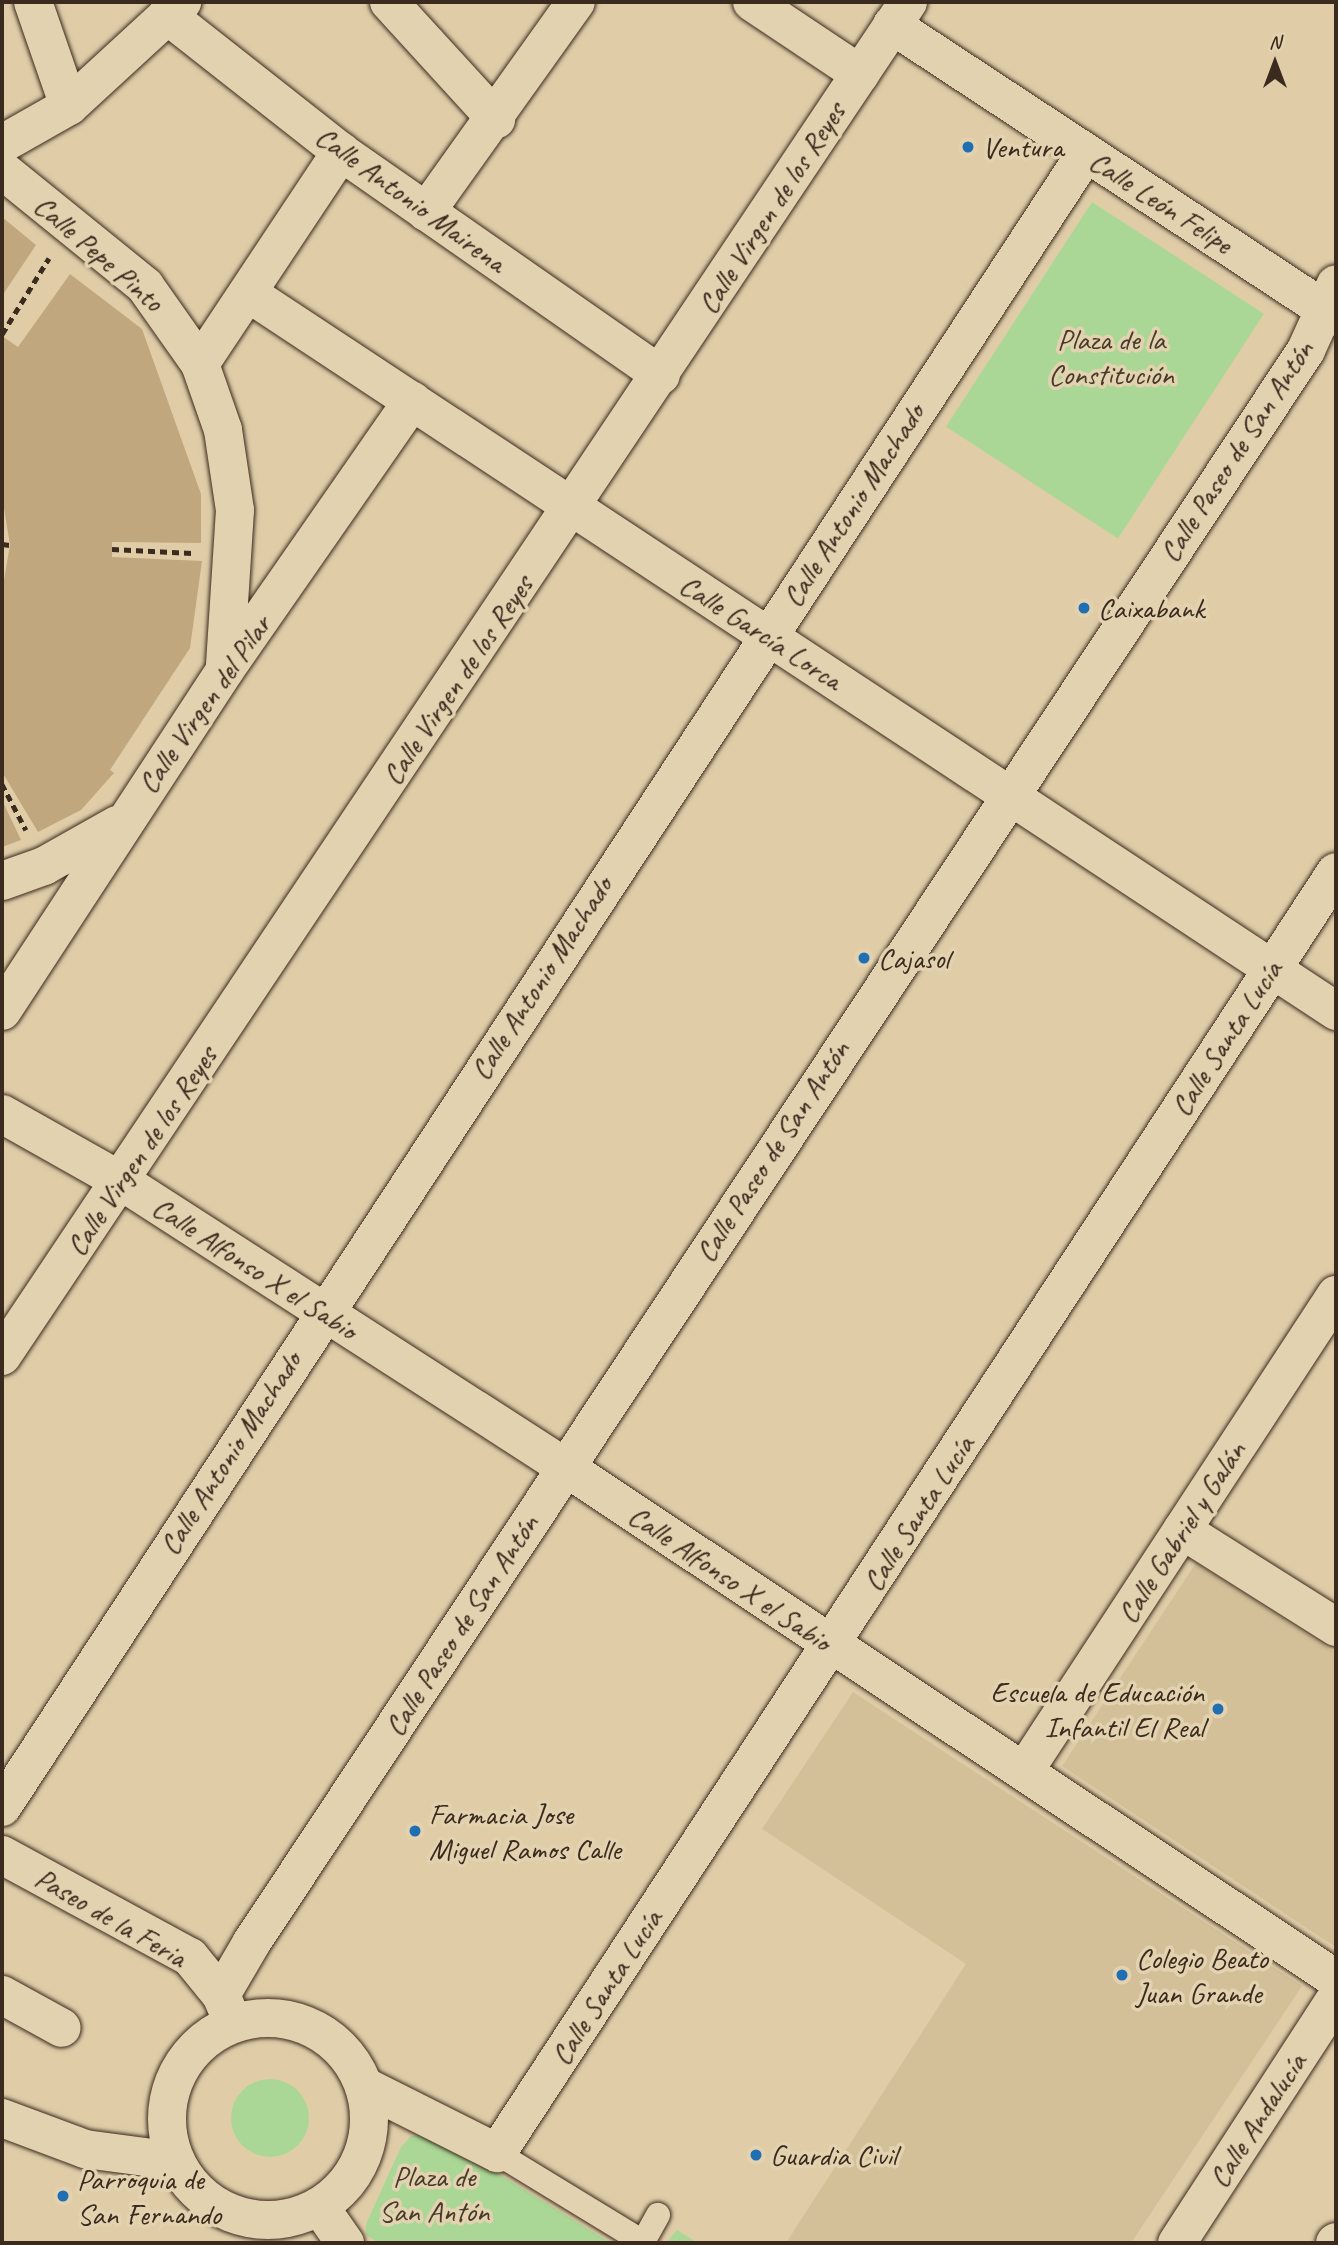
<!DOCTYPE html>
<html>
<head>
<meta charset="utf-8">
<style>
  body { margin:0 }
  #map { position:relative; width:1338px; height:2245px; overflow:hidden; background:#e0cda8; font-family:Caveat,sans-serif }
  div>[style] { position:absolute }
  .built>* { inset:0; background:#d3bf98 }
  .green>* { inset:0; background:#aad796; transform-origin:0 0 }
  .round { border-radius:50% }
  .building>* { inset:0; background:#c0a77d }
  .path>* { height:4.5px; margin-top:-2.25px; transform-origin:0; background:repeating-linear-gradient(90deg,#3b2a1e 0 7px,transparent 0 12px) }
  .roads { filter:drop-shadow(0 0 2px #3b2a1e) drop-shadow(0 0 2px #3b2a1e) }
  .service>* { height:24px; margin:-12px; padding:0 12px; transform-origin:12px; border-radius:12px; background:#e3d2af }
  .minor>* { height:38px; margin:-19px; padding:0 19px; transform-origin:19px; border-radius:19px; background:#e3d2af }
  .tertiary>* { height:38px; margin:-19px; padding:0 19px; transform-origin:19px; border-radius:19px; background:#e3d2af }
  .tertiary>.ring { margin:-19px; padding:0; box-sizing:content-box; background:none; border:38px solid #e3d2af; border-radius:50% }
  .dots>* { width:19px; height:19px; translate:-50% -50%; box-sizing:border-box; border:4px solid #e3d2af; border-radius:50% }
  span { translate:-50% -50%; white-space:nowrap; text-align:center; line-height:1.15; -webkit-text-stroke:7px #e3d2af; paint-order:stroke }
  .poi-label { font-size:30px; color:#3b2a1e }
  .left { translate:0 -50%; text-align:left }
  .right { translate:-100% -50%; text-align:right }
  .street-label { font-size:30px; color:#3b2a1e }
  .park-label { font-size:30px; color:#463b2a }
  .frame { position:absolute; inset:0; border:4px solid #3b2a1e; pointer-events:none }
  .north { position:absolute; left:1240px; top:28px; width:70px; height:70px; -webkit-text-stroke:5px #e3d2af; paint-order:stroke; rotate:0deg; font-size:19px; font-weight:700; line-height:28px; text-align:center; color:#3b2a1e }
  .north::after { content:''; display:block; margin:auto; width:24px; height:32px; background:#3b2a1e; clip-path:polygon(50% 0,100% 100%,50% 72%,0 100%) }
</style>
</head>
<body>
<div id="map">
  <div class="built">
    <div style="clip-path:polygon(1196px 1563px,1336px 1653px,1334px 1946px,1062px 1766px)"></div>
    <div style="clip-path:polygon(853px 1692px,1302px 1986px,1131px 2243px,786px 2243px,966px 1964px,762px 1829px)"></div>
  </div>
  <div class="green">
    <div style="left:1092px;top:202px;width:205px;height:268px;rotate:33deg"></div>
    <div class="round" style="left:231px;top:2079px;width:78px;height:78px"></div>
    <div style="clip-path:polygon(426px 2134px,465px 2153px,611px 2243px,379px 2243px,366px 2235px,366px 2224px,401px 2147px,411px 2136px)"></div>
    <div style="clip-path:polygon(677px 2230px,698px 2243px,666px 2243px)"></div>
  </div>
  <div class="building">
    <div style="clip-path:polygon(2px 217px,36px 245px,2px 296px)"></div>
    <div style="clip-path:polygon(70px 274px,142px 329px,201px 494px,201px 543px,112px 542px,112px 557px,202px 561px,190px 648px,110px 770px,114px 773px,81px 810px,38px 832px,2px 772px,2px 592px,10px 545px,2px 496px,2px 336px,18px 347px)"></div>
    <div style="clip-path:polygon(2px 800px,21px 840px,2px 847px)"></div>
  </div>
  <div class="path">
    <div style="left:2px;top:334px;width:89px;rotate:-58.3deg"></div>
    <div style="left:2px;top:544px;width:8px;rotate:7deg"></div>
    <div style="left:112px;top:549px;width:80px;rotate:2.9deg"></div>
    <div style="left:2px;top:784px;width:52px;rotate:62.4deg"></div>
  </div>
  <div class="roads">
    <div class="service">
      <div style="left:497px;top:2153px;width:171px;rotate:31.4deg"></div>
      <div style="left:643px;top:2242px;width:31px;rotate:-61deg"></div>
    </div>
    <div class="minor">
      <div style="left:33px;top:2px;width:110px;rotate:70.9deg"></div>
      <div style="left:389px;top:2px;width:159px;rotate:47.6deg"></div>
      <div style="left:752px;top:2px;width:130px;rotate:33.7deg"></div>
      <div style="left:167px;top:15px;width:221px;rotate:38.2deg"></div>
      <div style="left:341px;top:152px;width:390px;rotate:34.9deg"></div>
      <div style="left:892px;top:25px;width:531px;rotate:33.33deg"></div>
      <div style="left:2px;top:144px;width:77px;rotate:-29.6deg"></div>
      <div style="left:69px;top:106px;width:154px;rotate:-42.6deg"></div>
      <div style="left:2px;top:170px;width:184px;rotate:39deg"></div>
      <div style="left:145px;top:286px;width:95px;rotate:54.8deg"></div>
      <div style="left:200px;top:364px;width:70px;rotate:70.8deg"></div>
      <div style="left:223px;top:430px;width:81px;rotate:81.5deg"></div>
      <div style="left:235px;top:510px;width:155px;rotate:93.7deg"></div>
      <div style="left:426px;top:212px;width:258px;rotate:-54.5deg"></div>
      <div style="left:251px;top:295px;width:1300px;rotate:33.42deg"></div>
      <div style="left:200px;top:364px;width:255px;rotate:-56.4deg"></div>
      <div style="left:2px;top:881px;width:45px;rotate:-19.7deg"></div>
      <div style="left:44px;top:866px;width:84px;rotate:-29.3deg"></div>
      <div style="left:2px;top:1011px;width:407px;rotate:-56.8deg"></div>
      <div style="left:225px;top:670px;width:328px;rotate:-55.2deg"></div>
      <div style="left:2px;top:1114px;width:137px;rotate:29.4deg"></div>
      <div style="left:121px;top:1181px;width:528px;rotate:32.79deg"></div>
      <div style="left:2px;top:1356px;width:1629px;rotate:-56.21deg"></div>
      <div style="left:1182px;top:1530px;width:182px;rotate:32.2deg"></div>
      <div style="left:1025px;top:1770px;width:568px;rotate:-56.79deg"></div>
      <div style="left:2px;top:1807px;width:1978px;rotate:-56.76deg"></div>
      <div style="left:2px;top:1855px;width:214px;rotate:28.5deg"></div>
      <div style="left:190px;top:1957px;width:49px;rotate:50.8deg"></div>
      <div style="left:2px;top:1995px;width:68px;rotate:28.8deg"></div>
      <div style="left:2px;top:2118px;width:89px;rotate:20.5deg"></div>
      <div style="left:85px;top:2149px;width:91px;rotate:7.6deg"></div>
      <div style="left:1177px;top:2243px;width:292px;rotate:-57deg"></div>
      <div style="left:1335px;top:2243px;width:1px;rotate:-45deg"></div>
    </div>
    <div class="tertiary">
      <div style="left:565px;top:1467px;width:926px;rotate:33.59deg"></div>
      <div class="ring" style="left:167px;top:2018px;width:164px;height:164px"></div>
      <div style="left:233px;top:2023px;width:30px;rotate:-113deg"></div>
      <div style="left:221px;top:1995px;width:61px;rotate:-59.7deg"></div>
      <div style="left:252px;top:1942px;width:1909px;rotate:-56.49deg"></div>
      <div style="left:1306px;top:350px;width:72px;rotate:-65.6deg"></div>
      <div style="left:366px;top:2087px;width:147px;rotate:26.7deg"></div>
      <div style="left:497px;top:2153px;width:1531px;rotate:-56.78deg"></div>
      <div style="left:320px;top:2207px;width:44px;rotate:55.2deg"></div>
    </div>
  </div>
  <div class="dots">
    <div style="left:968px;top:147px;background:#1f6fb2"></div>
    <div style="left:1084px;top:608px;background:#1f6fb2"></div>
    <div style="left:864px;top:958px;background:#1f6fb2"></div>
    <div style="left:1218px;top:1709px;background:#1f6fb2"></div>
    <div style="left:415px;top:1831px;background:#1f6fb2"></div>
    <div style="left:1122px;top:1975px;background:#1f6fb2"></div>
    <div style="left:756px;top:2155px;background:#1f6fb2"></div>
    <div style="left:63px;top:2196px;background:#1f6fb2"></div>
  </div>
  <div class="poi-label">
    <span class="left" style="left:982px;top:147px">Ventura</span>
    <span class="left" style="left:1098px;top:608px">Caixabank</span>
    <span class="left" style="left:878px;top:958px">Cajasol</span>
    <span class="right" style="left:1204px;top:1709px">Escuela de Educación<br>Infantil El Real</span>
    <span class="left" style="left:429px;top:1831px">Farmacia Jose<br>Miguel Ramos Calle</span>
    <span class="left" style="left:1136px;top:1975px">Colegio Beato<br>Juan Grande</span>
    <span class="left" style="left:770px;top:2155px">Guardia Civil</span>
    <span class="left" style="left:77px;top:2196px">Parroquia de<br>San Fernando</span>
  </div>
  <div class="street-label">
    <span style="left:411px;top:199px;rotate:36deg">Calle Antonio Mairena</span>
    <span style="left:1161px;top:202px;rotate:33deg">Calle León Felipe</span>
    <span style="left:771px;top:208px;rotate:-57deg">Calle Virgen de los Reyes</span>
    <span style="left:99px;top:253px;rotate:41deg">Calle Pepe Pinto</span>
    <span style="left:1236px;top:451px;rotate:-57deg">Calle Paseo de San Antón</span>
    <span style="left:853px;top:505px;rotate:-57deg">Calle Antonio Machado</span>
    <span style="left:761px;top:632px;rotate:33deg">Calle García Lorca</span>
    <span style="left:457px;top:680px;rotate:-56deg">Calle Virgen de los Reyes</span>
    <span style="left:204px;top:704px;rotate:-55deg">Calle Virgen del Pilar</span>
    <span style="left:541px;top:978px;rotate:-57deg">Calle Antonio Machado</span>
    <span style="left:1226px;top:1038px;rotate:-57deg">Calle Santa Lucía</span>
    <span style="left:141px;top:1151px;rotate:-56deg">Calle Virgen de los Reyes</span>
    <span style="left:772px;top:1151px;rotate:-57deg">Calle Paseo de San Antón</span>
    <span style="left:255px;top:1268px;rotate:33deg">Calle Alfonso X el Sabio</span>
    <span style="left:230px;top:1453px;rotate:-57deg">Calle Antonio Machado</span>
    <span style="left:918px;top:1513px;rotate:-57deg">Calle Santa Lucía</span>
    <span style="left:1181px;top:1532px;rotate:-57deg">Calle Gabriel y Galán</span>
    <span style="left:730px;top:1578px;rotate:34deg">Calle Alfonso X el Sabio</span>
    <span style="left:461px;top:1625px;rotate:-57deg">Calle Paseo de San Antón</span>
    <span style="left:111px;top:1917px;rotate:30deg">Paseo de la Feria</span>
    <span style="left:606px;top:1987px;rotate:-57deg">Calle Santa Lucía</span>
    <span style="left:1257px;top:2120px;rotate:-57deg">Calle Andalucía</span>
  </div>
  <div class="park-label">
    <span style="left:1111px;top:356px">Plaza de la<br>Constitución</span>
    <span style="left:434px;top:2193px">Plaza de<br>San Antón</span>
  </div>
  <div class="frame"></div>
  <div class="north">N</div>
</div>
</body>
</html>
